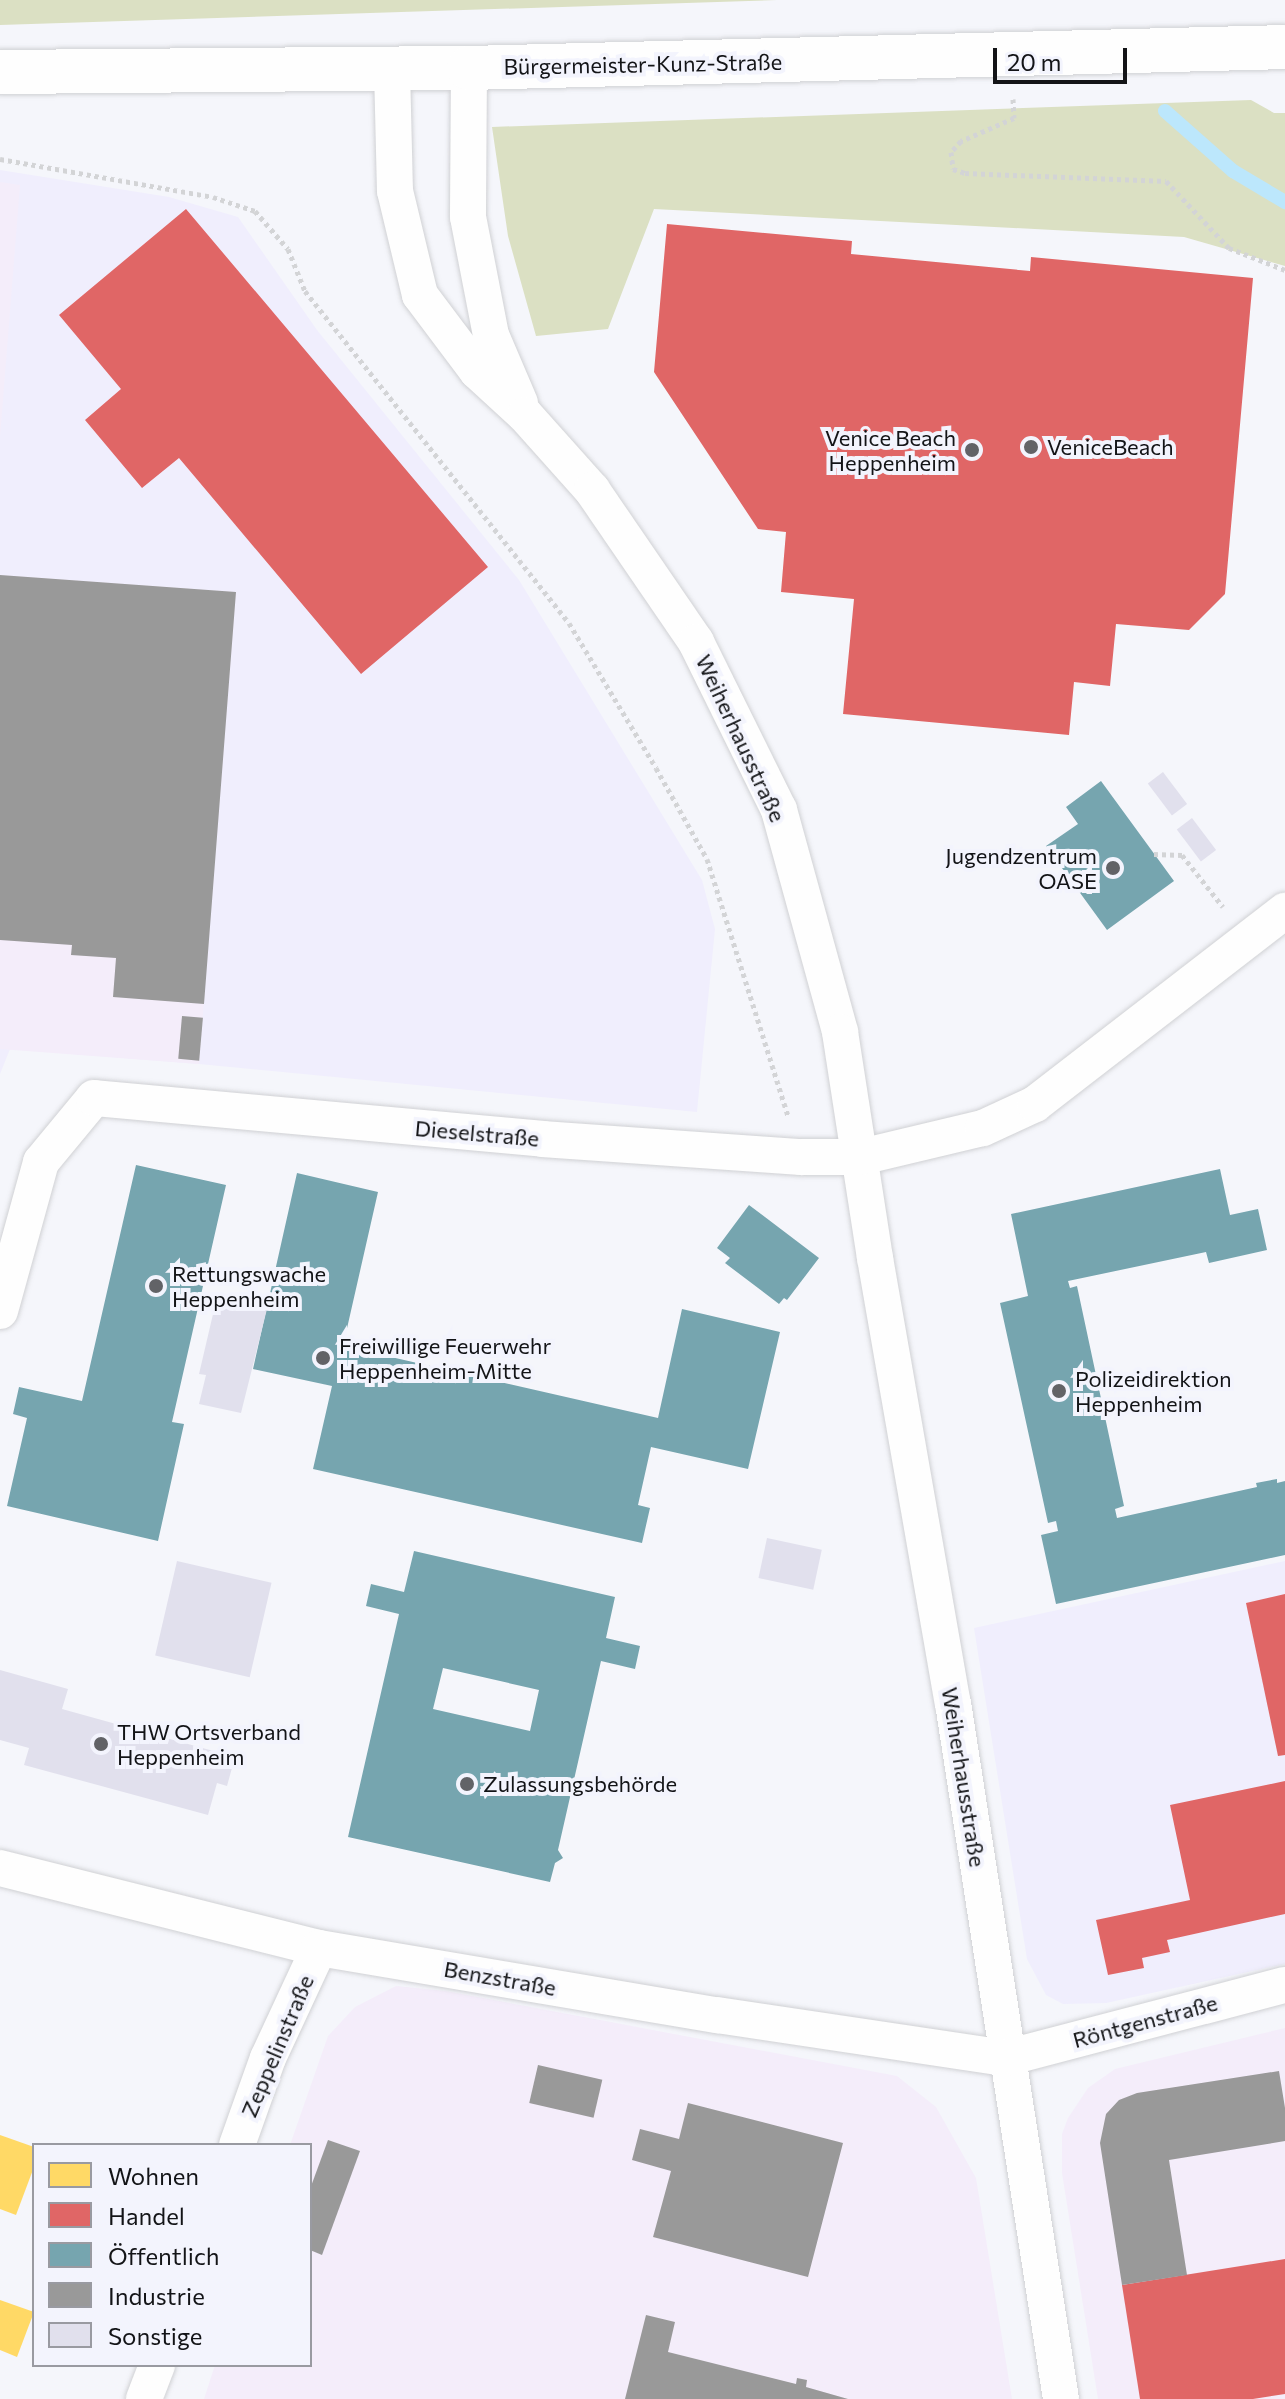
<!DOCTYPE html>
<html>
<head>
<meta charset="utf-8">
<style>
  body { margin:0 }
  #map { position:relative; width:1285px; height:2399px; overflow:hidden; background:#f5f6fb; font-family:Commissioner,sans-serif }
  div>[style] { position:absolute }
  .commercial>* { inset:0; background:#f0eefd }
  .industrial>* { inset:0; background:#f4edfa }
  .green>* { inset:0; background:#dbe0c3 }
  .homes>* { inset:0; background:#ffd966 }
  .shops>* { inset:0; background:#e06666 }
  .public>* { inset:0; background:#76a5af }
  .industry>* { inset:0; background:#999; transform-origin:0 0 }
  .stream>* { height:14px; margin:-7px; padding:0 7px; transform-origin:7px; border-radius:7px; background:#bce7fc }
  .building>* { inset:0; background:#e1e0ed; transform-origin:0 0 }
  .path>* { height:5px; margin-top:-2.5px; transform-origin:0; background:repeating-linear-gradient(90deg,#d3d4d6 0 4px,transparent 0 8px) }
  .roads { filter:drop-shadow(0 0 2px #d0d1d4) drop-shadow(0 0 2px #d0d1d4) }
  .minor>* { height:36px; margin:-18px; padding:0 18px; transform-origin:18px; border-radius:18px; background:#fefefe }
  .tertiary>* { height:44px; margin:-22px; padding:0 22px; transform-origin:22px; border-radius:22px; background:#fefefe }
  .dots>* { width:22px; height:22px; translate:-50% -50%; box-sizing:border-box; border:4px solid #f3f4fd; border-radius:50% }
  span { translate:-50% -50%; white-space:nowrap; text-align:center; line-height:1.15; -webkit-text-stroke:8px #f3f4fd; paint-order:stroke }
  .street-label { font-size:22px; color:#131417 }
  .poi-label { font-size:22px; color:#131417 }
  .right { translate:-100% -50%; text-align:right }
  .left { translate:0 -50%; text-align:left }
  .legend { position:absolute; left:32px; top:2143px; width:280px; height:224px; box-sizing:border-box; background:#f3f4fd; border:2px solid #999aa1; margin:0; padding:10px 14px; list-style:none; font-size:24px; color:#131417 }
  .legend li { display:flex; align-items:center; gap:16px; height:40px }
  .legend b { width:40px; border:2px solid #999aa1 }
  .scale { position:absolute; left:993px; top:48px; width:134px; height:36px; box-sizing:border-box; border:4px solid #131417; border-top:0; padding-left:10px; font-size:24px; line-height:28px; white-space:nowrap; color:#131417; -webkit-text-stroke:6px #f3f4fd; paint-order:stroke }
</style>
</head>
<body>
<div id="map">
  <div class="commercial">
    <div style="clip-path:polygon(0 170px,169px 197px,238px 217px,317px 330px,519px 580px,702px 880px,715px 929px,697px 1112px,199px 1064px,10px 1049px,0 1074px)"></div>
    <div style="clip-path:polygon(1285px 1561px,1285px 1964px,1106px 2003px,1063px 2004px,1046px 1995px,1027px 1959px,974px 1628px)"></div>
  </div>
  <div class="industrial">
    <div style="clip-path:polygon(0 182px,20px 185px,0 437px)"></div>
    <div style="clip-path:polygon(0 575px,236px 592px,199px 1064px,0 1049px)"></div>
    <div style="clip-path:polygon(396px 1986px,446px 1991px,897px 2076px,936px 2107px,976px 2178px,1012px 2399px,204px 2399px,215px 2365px,310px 2365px,310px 2145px,290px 2145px,328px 2036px,355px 2007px)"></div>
    <div style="clip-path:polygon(1285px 2028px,1285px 2399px,1098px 2399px,1062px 2173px,1062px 2134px,1068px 2118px,1088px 2088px,1115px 2069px)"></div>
  </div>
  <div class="green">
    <div style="clip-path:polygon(0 0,777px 0,0 25px)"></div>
    <div style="clip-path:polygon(1251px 100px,1274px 113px,1285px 113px,1285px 266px,1184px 237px,654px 209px,608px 329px,536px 336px,508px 236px,492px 127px)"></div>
  </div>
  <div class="homes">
    <div style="clip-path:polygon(0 2135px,34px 2147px,34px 2167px,16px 2215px,0 2209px)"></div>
    <div style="clip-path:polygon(0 2300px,34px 2312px,17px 2357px,0 2350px)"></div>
  </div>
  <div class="shops">
    <div style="clip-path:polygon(186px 209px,488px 567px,361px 674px,179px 458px,142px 488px,85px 420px,121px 389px,59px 315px)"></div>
    <div style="clip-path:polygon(667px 224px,852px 241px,851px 254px,1030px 271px,1031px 257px,1253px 278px,1225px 594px,1189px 630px,1116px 624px,1110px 686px,1074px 682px,1069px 735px,843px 714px,854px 599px,781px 592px,786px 532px,758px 529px,654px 372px)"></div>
    <div style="clip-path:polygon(1285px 1594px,1285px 1755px,1278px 1756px,1246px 1603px)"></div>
    <div style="clip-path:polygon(1285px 1781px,1285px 1914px,1167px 1940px,1170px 1952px,1142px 1958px,1144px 1968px,1108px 1975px,1096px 1920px,1190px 1900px,1170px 1805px)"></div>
    <div style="clip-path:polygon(1285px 2259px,1285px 2394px,1253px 2399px,1140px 2399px,1122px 2285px)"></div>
  </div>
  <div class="public">
    <div style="clip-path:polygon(1101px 781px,1174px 881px,1107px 930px,1046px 846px,1078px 824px,1066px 807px)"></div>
    <div style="clip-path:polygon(136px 1165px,226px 1185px,172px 1422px,184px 1424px,158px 1541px,7px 1506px,27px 1418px,13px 1414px,19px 1387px,82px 1401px)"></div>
    <div style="clip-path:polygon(1220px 1169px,1230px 1215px,1258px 1209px,1267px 1250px,1209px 1263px,1206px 1252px,1068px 1281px,1070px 1288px,1077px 1286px,1124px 1506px,1115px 1509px,1117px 1518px,1257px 1487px,1256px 1483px,1277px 1479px,1277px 1483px,1285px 1481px,1285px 1555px,1056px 1604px,1041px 1535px,1058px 1531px,1056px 1521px,1048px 1523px,1000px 1303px,1028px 1296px,1011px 1214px)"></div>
    <div style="clip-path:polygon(297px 1173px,378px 1192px,343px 1346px,658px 1418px,682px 1309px,780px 1332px,748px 1469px,651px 1447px,638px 1505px,650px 1508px,642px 1543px,313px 1469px,332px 1386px,253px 1369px)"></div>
    <div style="clip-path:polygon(749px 1205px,819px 1258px,787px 1300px,784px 1298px,779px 1304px,725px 1263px,730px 1258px,717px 1248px)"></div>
    <div style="clip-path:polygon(evenodd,414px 1551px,615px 1597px,606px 1638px,640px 1646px,635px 1669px,601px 1661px,558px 1850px,563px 1858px,555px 1863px,550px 1882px,348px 1837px,399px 1614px,366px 1606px,371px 1584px,404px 1592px,414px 1551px,443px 1668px,539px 1690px,530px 1731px,433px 1709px,443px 1668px)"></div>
  </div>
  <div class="industry">
    <div style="clip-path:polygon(0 575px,236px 592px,204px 1004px,113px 997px,116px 958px,71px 955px,72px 945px,0 940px)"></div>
    <div style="left:182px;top:1016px;width:21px;height:43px;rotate:5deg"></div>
    <div style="left:538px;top:2065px;width:66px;height:39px;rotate:13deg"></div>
    <div style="clip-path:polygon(1279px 2071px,1285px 2108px,1285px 2141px,1169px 2160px,1187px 2275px,1122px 2285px,1100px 2143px,1106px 2114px,1119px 2100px,1137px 2093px)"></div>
    <div style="clip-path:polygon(688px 2103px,843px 2143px,808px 2277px,653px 2237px,671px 2171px,632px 2160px,640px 2129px,679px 2139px)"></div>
    <div style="clip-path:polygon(328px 2140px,360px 2151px,322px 2255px,310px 2250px,310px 2189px)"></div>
    <div style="clip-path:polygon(646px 2315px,675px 2322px,668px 2352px,796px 2384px,797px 2378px,807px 2380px,806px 2387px,848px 2399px,625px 2399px)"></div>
  </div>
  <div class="stream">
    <div style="left:1165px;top:111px;width:91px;rotate:41.4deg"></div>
    <div style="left:1233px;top:171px;width:61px;rotate:30.8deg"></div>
  </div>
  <div class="building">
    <div style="left:1163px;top:772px;width:40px;height:19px;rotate:53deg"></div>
    <div style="left:1192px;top:818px;width:40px;height:19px;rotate:53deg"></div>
    <div style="clip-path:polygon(217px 1297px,267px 1309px,241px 1413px,199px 1404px,206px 1375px,199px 1374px)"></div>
    <div style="left:767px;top:1538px;width:56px;height:41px;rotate:12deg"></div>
    <div style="left:177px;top:1561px;width:97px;height:97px;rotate:13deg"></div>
    <div style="clip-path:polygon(0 1670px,68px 1689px,62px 1709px,235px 1757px,227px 1786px,217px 1783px,208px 1815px,24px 1765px,29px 1748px,0 1740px)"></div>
  </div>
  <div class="path">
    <div style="left:1013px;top:99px;width:19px;rotate:87deg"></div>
    <div style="left:1014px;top:118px;width:58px;rotate:156.5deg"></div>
    <div style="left:961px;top:141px;width:15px;rotate:132deg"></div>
    <div style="left:951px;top:152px;width:17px;rotate:83deg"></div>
    <div style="left:953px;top:169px;width:13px;rotate:18deg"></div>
    <div style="left:965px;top:173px;width:201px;rotate:2.3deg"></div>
    <div style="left:1166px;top:181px;width:92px;rotate:46.8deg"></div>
    <div style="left:1229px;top:248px;width:60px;rotate:21.4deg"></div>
    <div style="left:0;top:159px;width:216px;rotate:10.1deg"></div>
    <div style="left:213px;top:197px;width:44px;rotate:18.4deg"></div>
    <div style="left:255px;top:211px;width:50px;rotate:49deg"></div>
    <div style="left:288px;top:249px;width:45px;rotate:68deg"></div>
    <div style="left:305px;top:291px;width:424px;rotate:51.5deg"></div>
    <div style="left:569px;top:623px;width:169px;rotate:59deg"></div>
    <div style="left:656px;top:768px;width:104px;rotate:60.7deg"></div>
    <div style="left:707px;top:859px;width:269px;rotate:72.5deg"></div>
    <div style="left:1154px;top:854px;width:28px;rotate:2deg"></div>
    <div style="left:1182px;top:855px;width:66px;rotate:51.7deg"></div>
  </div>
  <div class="roads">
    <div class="minor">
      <div style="left:469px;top:68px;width:149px;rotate:90.4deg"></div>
      <div style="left:468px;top:217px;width:120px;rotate:79deg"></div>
      <div style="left:491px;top:335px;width:74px;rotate:66.9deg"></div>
      <div style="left:392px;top:69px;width:122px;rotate:88.6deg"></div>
      <div style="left:395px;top:191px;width:107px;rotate:76.5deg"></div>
      <div style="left:420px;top:295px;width:95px;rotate:53.1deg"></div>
      <div style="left:477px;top:371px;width:65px;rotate:42.5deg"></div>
      <div style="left:525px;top:415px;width:101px;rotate:48.2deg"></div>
      <div style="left:592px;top:490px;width:184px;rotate:55.6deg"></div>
      <div style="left:696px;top:642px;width:187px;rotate:63.7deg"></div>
      <div style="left:779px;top:810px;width:230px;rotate:74.6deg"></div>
      <div style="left:840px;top:1032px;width:229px;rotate:81.2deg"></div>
      <div style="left:875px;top:1258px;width:452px;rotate:80.1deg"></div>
      <div style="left:953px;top:1703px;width:704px;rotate:81.18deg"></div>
      <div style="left:0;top:1311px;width:155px;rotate:-74.6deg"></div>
      <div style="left:41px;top:1162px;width:83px;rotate:-50.4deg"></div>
      <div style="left:94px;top:1098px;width:450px;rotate:5.2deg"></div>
      <div style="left:542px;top:1139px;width:260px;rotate:4deg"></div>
      <div style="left:801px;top:1157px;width:60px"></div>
      <div style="left:861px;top:1157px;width:125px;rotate:-13.4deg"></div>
      <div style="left:983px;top:1128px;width:57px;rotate:-24.8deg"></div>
      <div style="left:1035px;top:1104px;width:316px;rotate:-37.7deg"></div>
      <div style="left:0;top:1868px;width:329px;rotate:14.1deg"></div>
      <div style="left:319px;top:1948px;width:404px;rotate:9.6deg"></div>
      <div style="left:717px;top:2015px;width:292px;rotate:8.5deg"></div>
      <div style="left:1006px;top:2058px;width:288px;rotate:-14.7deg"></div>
      <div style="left:237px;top:2145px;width:92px;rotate:-70.4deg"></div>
      <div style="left:268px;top:2058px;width:121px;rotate:-65.1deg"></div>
      <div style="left:144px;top:2399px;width:36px;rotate:-69deg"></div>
    </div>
    <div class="tertiary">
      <div style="left:0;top:72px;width:469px;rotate:-0.5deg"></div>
      <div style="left:469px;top:68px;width:816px;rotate:-1.47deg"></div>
    </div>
  </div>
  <div class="dots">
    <div style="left:1031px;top:447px;background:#626367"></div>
    <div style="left:972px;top:450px;background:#626367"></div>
    <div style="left:1113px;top:868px;background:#626367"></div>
    <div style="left:156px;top:1286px;background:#626367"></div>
    <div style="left:323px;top:1358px;background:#626367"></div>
    <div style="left:1059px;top:1391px;background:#626367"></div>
    <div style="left:101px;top:1744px;background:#626367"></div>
    <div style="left:467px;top:1784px;background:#626367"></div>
  </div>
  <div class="street-label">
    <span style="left:643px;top:64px;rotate:-1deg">Bürgermeister-Kunz-Straße</span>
    <span style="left:741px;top:738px;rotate:65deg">Weiherhausstraße</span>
    <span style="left:477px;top:1133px;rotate:5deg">Dieselstraße</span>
    <span style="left:964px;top:1777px;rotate:81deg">Weiherhausstraße</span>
    <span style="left:500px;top:1978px;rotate:10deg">Benzstraße</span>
    <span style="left:1145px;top:2021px;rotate:-15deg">Röntgenstraße</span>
    <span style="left:277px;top:2046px;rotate:-67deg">Zeppelinstraße</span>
  </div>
  <div class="poi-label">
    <span class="right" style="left:956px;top:450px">Venice Beach<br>Heppenheim</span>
    <span class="left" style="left:1047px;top:447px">VeniceBeach</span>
    <span class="right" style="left:1097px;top:868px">Jugendzentrum<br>OASE</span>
    <span class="left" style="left:172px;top:1286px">Rettungswache<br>Heppenheim</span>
    <span class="left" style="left:339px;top:1358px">Freiwillige Feuerwehr<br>Heppenheim-Mitte</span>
    <span class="left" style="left:1075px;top:1391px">Polizeidirektion<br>Heppenheim</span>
    <span class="left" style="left:117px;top:1744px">THW Ortsverband<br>Heppenheim</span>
    <span class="left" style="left:483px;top:1784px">Zulassungsbehörde</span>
  </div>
  <ul class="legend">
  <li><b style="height:22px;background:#ffd966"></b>Wohnen</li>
  <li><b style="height:22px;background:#e06666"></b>Handel</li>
  <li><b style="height:22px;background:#76a5af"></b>Öffentlich</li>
  <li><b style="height:22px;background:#999"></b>Industrie</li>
  <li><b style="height:22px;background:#e1e0ed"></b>Sonstige</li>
  </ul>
  <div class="scale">20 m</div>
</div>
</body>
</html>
